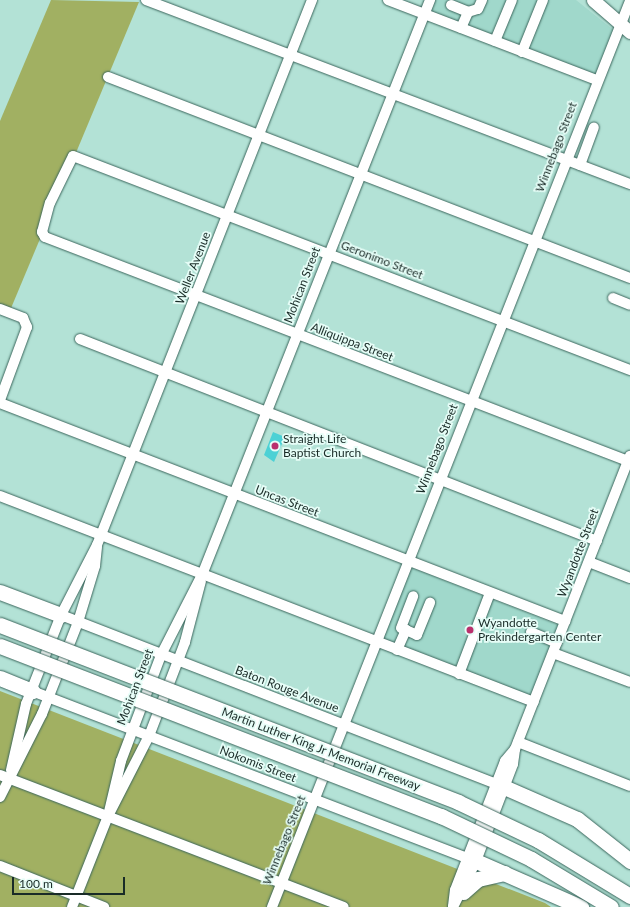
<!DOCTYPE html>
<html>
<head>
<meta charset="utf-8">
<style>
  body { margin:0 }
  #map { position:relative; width:630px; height:907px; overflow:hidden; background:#b3e2d6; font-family:Lato,sans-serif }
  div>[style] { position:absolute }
  .built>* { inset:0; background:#a0d8cb }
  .green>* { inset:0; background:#a1b062 }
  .building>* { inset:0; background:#4cd1d5 }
  .roads { filter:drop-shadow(0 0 1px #3b665c) drop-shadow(0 0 1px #3b665c) }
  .minor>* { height:10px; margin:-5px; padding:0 5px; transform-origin:5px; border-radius:5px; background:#fff }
  .major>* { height:13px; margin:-6.5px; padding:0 6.5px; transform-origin:6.5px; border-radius:6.5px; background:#fff }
  .highway>* { height:15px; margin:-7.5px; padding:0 7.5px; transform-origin:7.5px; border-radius:7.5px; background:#fff }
  .bridges { filter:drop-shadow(0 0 1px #3b665c) drop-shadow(0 0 1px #3b665c) }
  .highway-bridge>* { height:15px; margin:-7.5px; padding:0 7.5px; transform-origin:7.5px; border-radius:7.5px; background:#fff }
  .dots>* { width:11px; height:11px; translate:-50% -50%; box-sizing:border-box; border:2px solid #e6fdf7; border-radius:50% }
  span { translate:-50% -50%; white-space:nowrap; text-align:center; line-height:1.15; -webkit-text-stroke:3.5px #e6fdf7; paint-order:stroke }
  .street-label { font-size:12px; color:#192b27 }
  .poi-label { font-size:12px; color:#192b27 }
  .left { translate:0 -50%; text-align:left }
  .scale { position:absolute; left:12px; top:877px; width:113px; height:18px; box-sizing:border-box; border:2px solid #192b27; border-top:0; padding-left:5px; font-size:12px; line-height:14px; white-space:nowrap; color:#192b27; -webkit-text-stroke:3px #e6fdf7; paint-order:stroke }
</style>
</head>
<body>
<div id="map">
  <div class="built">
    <div style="clip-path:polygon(430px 0,576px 0,616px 32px,596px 80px,422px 13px)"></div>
    <div style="clip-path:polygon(412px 568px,558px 625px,533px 692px,528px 695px,385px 641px,383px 638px)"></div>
  </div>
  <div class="green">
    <div style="clip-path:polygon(51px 0,139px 2px,9px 313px,0 309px,0 121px)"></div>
    <div style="clip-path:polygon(0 691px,545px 903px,551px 907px,0 907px)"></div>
  </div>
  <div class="building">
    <div style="clip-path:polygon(273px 432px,285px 437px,274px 462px,264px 455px)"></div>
  </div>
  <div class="roads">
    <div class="minor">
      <div style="left:146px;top:0;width:518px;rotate:20.82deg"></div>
      <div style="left:388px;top:0;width:223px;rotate:21deg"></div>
      <div style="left:451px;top:5px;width:18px;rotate:22deg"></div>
      <div style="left:461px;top:28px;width:17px;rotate:-66deg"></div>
      <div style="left:468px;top:12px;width:10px;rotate:-17deg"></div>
      <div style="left:478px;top:9px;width:10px;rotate:-66deg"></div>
      <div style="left:495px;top:41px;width:44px;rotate:-67.5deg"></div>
      <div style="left:522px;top:52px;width:56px;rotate:-68deg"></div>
      <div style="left:108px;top:77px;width:559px;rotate:21.06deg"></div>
      <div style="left:580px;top:165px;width:40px;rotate:-69.8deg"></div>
      <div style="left:613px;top:298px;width:18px;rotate:22deg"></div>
      <div style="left:0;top:309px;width:25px;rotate:21deg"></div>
      <div style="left:23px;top:318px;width:10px;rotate:66deg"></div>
      <div style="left:27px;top:327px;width:78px;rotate:110.3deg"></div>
      <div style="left:80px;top:339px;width:555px;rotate:21.34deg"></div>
      <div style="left:0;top:403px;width:606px;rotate:21.1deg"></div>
      <div style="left:628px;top:461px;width:625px;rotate:-158.98deg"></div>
      <div style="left:45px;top:237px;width:6px;rotate:-121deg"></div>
      <div style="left:42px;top:232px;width:30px;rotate:-75deg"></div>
      <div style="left:50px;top:203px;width:52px;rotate:-63.9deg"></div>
      <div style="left:73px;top:156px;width:597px;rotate:21.02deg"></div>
      <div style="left:0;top:496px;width:572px;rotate:21.1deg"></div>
      <div style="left:589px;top:562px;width:44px;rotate:21.3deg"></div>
      <div style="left:61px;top:615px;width:475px;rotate:21.2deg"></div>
      <div style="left:406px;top:630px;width:12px;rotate:24deg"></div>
      <div style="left:417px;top:635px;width:35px;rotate:-68deg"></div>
      <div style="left:531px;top:632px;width:28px;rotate:23deg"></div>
      <div style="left:397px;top:650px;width:22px;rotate:-66deg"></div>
      <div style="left:406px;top:630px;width:5px;rotate:-158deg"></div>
      <div style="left:401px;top:628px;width:34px;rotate:-69deg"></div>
      <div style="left:553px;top:653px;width:82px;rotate:20.6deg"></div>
      <div style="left:459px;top:674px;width:87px;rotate:-69.1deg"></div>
      <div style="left:32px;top:691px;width:475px;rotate:21deg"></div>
      <div style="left:518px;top:742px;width:120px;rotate:21.4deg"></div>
      <div style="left:11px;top:770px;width:68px;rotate:-77.2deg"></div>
      <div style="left:26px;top:704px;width:96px;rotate:-68.5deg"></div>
      <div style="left:61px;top:615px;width:79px;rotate:-62.8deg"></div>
      <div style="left:97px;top:545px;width:586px;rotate:-68.47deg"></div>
      <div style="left:0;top:775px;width:368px;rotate:21deg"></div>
      <div style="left:0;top:797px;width:93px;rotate:-63.2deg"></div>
      <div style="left:42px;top:714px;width:99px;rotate:-68.6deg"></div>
      <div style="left:78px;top:622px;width:59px;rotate:-73.1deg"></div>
      <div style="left:95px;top:566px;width:19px;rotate:-84deg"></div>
      <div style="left:108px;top:816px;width:57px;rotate:-76.7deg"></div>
      <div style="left:121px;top:761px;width:113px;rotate:-69.3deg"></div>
      <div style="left:161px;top:655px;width:90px;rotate:-62.9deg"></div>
      <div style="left:202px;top:575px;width:619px;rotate:-68.37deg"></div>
      <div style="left:0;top:866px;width:112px;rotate:21.5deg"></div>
      <div style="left:453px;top:906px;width:16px;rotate:-83deg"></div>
      <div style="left:455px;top:890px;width:138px;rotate:-68.8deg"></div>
      <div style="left:505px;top:761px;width:16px;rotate:-50deg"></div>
      <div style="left:72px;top:907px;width:98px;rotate:-68.4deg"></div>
      <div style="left:108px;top:816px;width:90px;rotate:-62.9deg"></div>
      <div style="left:149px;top:736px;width:101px;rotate:-69deg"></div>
      <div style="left:185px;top:642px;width:63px;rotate:-75.3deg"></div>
      <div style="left:272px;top:907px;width:974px;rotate:-68.44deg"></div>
      <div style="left:453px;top:907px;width:51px;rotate:-63.4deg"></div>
      <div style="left:476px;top:861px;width:104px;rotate:-69.1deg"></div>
      <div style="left:513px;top:764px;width:15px;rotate:-82deg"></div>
      <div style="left:515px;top:749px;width:315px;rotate:-68.6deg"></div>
    </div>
    <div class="major">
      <div style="left:593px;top:0;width:49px;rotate:40.9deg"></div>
    </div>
    <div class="highway">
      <div style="left:0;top:592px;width:65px;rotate:20.7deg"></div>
      <div style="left:0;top:678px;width:35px;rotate:22deg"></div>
      <div style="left:504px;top:787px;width:80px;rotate:23.7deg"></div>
      <div style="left:577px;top:819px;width:68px;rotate:38.4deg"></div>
      <div style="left:476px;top:861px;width:115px;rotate:23.7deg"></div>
      <div style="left:463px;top:892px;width:20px;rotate:-41deg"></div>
      <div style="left:478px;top:879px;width:27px;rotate:-13deg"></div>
    </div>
  </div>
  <div class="bridges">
    <div class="highway-bridge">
      <div style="left:0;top:625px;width:491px;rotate:21.1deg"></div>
      <div style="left:458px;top:802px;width:89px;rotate:25.4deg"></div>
      <div style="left:538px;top:840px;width:108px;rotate:31.3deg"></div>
      <div style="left:0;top:646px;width:473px;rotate:21.1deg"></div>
      <div style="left:441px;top:816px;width:100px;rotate:25.5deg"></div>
      <div style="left:531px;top:859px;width:93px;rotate:31deg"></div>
    </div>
  </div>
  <div class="dots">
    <div style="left:275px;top:446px;background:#ba306d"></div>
    <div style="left:470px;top:630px;background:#ba306d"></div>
  </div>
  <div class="street-label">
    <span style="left:556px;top:147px;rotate:-69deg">Winnebago Street</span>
    <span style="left:382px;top:260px;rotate:21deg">Geronimo Street</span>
    <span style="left:193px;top:268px;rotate:-69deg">Weller Avenue</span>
    <span style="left:302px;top:285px;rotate:-69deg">Mohican Street</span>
    <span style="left:352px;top:342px;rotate:21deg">Alliquippa Street</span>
    <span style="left:437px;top:449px;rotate:-69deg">Winnebago Street</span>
    <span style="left:287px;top:501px;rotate:21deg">Uncas Street</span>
    <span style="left:578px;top:553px;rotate:-69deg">Wyandotte Street</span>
    <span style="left:135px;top:687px;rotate:-69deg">Mohican Street</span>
    <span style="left:287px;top:689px;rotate:21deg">Baton Rouge Avenue</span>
    <span style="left:321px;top:749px;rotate:21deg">Martin Luther King Jr Memorial Freeway</span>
    <span style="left:258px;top:764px;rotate:21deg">Nokomis Street</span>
    <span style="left:284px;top:840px;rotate:-68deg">Winnebago Street</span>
  </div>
  <div class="poi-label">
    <span class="left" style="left:283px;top:446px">Straight Life<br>Baptist Church</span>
    <span class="left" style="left:478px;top:630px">Wyandotte<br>Prekindergarten Center</span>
  </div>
  <div class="scale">100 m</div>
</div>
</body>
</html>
